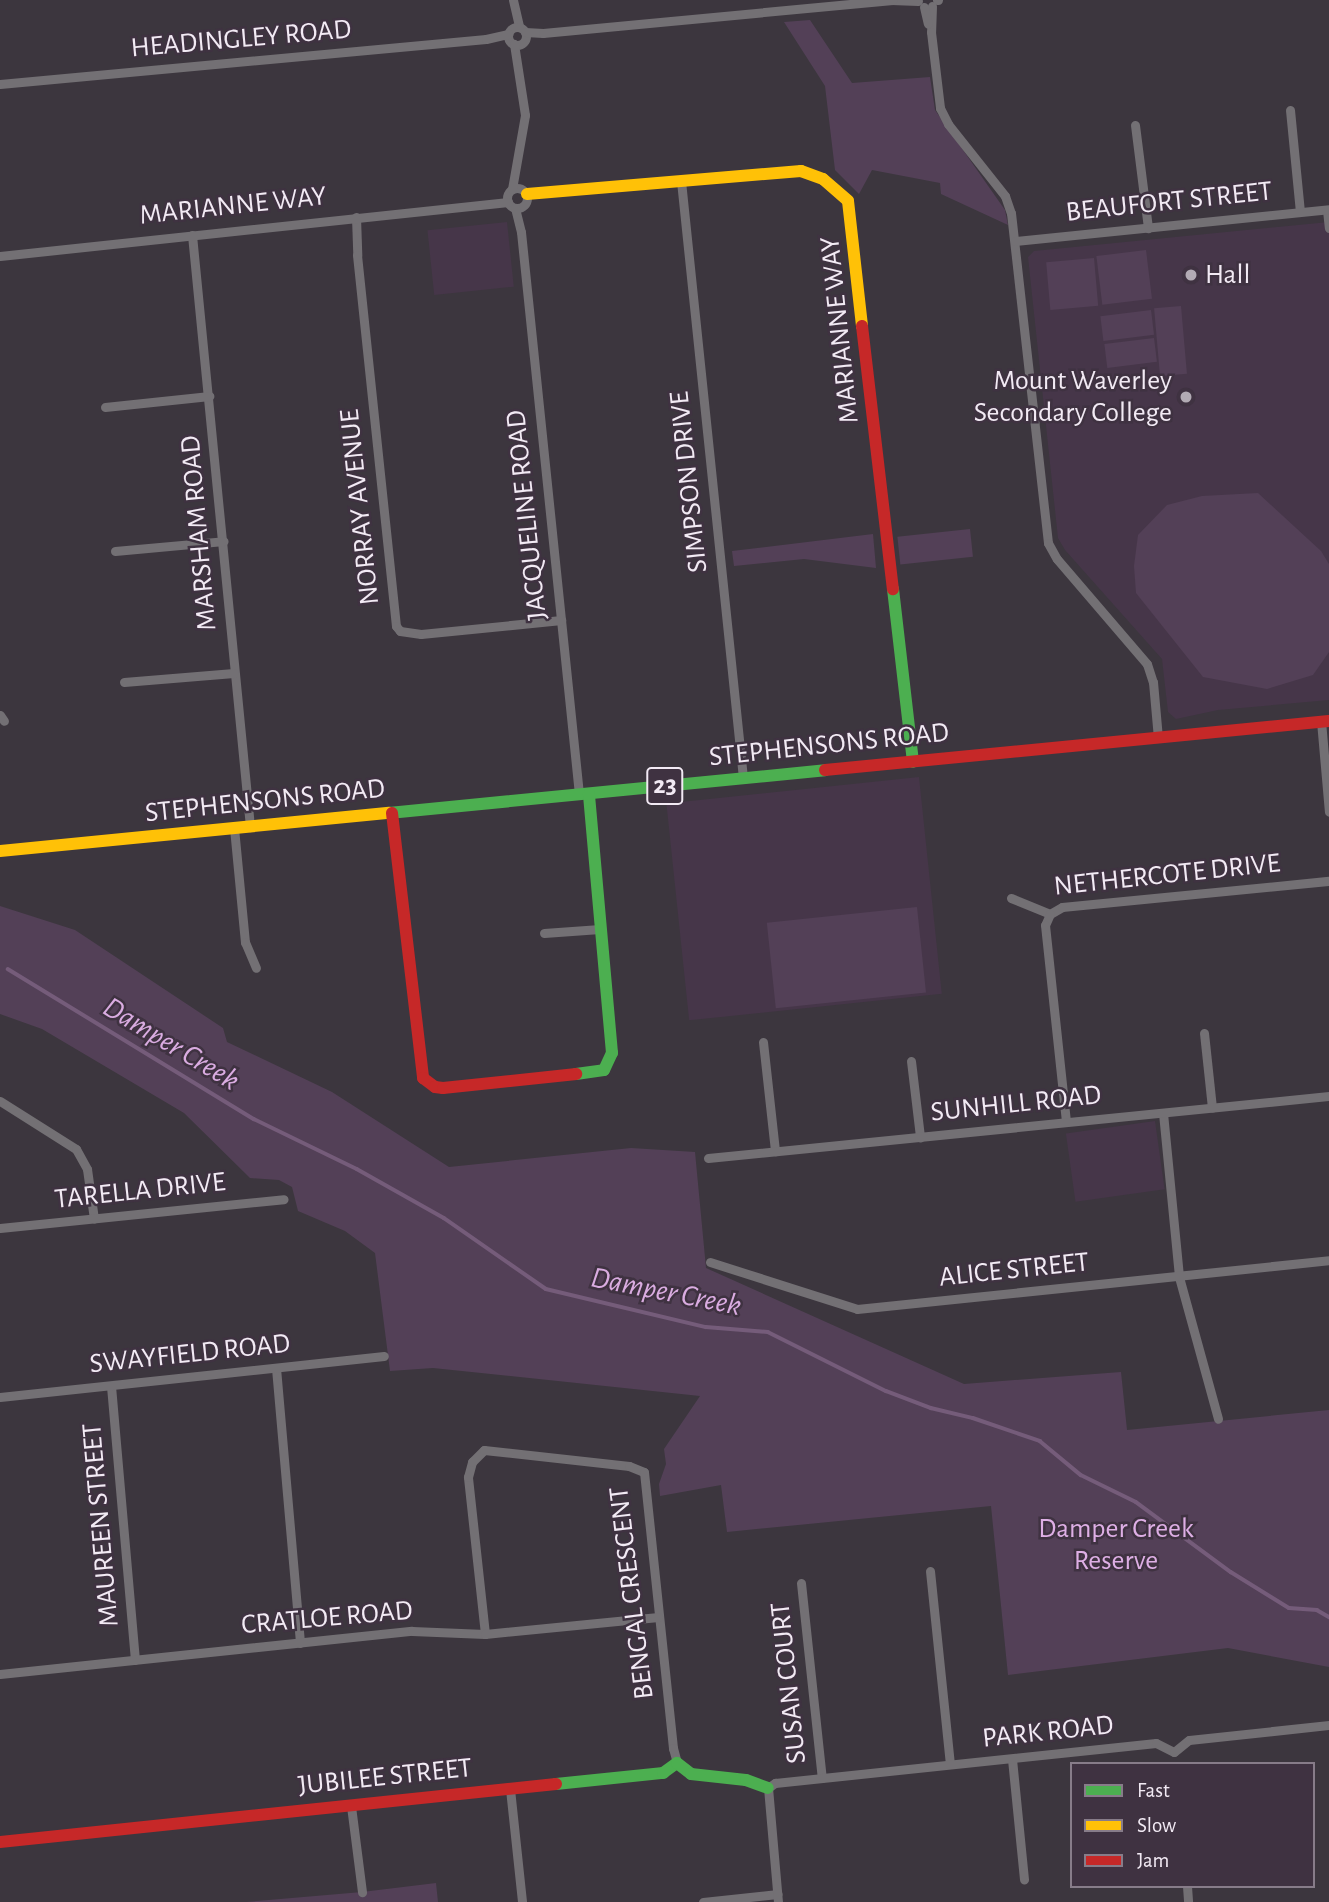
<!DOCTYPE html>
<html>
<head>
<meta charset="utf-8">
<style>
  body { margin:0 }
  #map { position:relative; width:1329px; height:1902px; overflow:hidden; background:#3c363e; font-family:"Alegreya Sans",sans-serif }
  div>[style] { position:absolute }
  .built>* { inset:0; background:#463649; transform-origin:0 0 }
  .green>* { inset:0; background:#534057; transform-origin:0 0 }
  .stream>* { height:3.5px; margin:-1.75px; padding:0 1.75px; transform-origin:1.75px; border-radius:1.75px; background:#755c7a }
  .street>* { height:9px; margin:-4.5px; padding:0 4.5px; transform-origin:4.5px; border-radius:4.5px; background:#737074 }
  .street>.ring { margin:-4.5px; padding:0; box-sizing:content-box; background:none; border:9px solid #737074; border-radius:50% }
  .fast>* { height:12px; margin:-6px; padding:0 6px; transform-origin:6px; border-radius:6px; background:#4caf50 }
  .slow>* { height:12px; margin:-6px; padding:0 6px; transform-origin:6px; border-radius:6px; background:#ffc107 }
  .jam>* { height:12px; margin:-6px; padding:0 6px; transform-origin:6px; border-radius:6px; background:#c62828 }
  .dots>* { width:19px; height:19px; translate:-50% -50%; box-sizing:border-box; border:4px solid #3f3241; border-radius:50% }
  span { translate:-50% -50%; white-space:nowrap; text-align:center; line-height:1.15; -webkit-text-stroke:5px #3f3241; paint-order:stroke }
  .shield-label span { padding:2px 5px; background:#3f3241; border:2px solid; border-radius:5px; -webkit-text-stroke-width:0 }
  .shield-label { font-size:26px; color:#f2eaf4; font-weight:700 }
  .street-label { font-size:28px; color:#f2eaf4 }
  .poi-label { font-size:28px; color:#f2eaf4 }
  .left { translate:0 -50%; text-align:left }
  .right { translate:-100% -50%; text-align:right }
  .park-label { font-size:28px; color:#deafe5 }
  .water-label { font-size:30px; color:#daace1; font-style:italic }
  .legend { position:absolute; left:1070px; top:1762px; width:245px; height:126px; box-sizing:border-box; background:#3f3241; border:2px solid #877c89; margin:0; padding:9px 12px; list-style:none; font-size:21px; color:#f2eaf4 }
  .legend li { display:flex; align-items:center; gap:14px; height:35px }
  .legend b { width:35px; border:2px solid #877c89 }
</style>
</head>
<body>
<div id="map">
  <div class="built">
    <div style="left:507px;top:222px;width:65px;height:80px;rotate:84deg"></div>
    <div style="clip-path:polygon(1329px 222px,1329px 700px,1218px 710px,1176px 719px,1168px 712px,1162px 659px,1065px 550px,1058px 538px,1028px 257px,1034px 251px)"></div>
    <div style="left:919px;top:777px;width:218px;height:254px;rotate:84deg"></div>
    <div style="left:1155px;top:1121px;width:69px;height:90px;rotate:82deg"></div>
  </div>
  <div class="green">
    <div style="clip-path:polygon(810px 20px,852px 83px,930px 77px,935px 110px,1005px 210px,1008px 225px,941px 194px,940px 183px,872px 170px,859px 194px,835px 170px,825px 86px,784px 22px)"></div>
    <div style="left:1146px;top:250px;width:49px;height:50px;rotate:83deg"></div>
    <div style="left:1094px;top:258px;width:48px;height:48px;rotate:85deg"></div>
    <div style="left:1181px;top:306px;width:68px;height:27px;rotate:85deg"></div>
    <div style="left:1151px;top:310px;width:25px;height:51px;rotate:83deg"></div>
    <div style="left:1154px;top:338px;width:24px;height:50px;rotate:83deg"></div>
    <div style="clip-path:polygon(1258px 493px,1321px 551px,1329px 564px,1329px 652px,1313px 675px,1267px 689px,1203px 677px,1136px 593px,1134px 566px,1138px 535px,1167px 505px,1202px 496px)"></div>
    <div style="left:970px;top:529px;width:28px;height:73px;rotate:84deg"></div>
    <div style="clip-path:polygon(873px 534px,876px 568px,804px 559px,734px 566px,732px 551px)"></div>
    <div style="clip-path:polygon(0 906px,75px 930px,223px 1028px,227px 1042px,332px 1092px,449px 1167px,631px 1148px,695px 1152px,706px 1268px,964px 1384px,1121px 1372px,1127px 1430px,1329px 1410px,1329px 1667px,1228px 1648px,1008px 1675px,991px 1506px,727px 1532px,721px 1485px,660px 1496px,659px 1484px,666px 1464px,664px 1449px,700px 1396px,433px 1368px,390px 1371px,375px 1253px,345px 1231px,298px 1211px,292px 1187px,279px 1180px,250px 1178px,184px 1113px,42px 1029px,0 1014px)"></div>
    <div style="left:917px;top:907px;width:86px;height:151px;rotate:84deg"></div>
    <div style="clip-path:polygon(436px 1883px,438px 1902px,246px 1902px,362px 1892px)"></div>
  </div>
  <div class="stream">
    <div style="left:8px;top:969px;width:288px;rotate:31.4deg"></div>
    <div style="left:254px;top:1119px;width:114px;rotate:25.9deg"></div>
    <div style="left:357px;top:1169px;width:100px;rotate:29.4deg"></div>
    <div style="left:444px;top:1218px;width:124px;rotate:34.8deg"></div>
    <div style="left:546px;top:1289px;width:164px;rotate:13.4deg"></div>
    <div style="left:706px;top:1327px;width:62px;rotate:4.6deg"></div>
    <div style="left:768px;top:1332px;width:132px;rotate:26.6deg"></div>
    <div style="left:886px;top:1391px;width:48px;rotate:20.7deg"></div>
    <div style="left:931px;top:1408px;width:43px;rotate:13.4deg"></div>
    <div style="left:973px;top:1418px;width:71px;rotate:18.9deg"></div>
    <div style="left:1040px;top:1441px;width:53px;rotate:39.7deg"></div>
    <div style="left:1081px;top:1475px;width:61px;rotate:26.1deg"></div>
    <div style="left:1136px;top:1502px;width:118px;rotate:36.4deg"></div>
    <div style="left:1231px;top:1572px;width:68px;rotate:31.8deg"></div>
    <div style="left:1289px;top:1608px;width:28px;rotate:4deg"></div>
    <div style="left:1317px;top:1610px;width:14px;rotate:30deg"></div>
  </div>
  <div class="street">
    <div style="left:513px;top:0;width:28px;rotate:77deg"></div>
    <div style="left:891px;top:0;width:27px;rotate:2deg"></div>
    <div style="left:937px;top:0;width:1px"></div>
    <div style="left:932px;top:6px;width:26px;rotate:92deg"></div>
    <div style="left:931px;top:32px;width:77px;rotate:83.2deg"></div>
    <div style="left:940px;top:108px;width:18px;rotate:63deg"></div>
    <div style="left:948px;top:124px;width:92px;rotate:51.6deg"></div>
    <div style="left:1005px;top:196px;width:18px;rotate:71deg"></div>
    <div style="left:1011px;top:213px;width:332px;rotate:83.6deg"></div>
    <div style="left:1048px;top:543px;width:18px;rotate:61deg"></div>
    <div style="left:1057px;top:559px;width:138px;rotate:49.4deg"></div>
    <div style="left:1147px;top:664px;width:19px;rotate:72deg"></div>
    <div style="left:1153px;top:682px;width:56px;rotate:84.9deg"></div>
    <div style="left:924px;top:7px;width:17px;rotate:77deg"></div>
    <div class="ring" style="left:508px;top:27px;width:9px;height:9px"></div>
    <div style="left:525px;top:32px;width:18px;rotate:3deg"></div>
    <div style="left:543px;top:33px;width:351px;rotate:-5.4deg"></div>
    <div style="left:0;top:84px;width:488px;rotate:-5.3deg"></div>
    <div style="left:486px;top:39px;width:23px;rotate:-13deg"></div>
    <div style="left:1290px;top:110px;width:102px;rotate:84.4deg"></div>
    <div style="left:1135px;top:125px;width:104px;rotate:82.8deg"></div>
    <div style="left:681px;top:181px;width:600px;rotate:84.07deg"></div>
    <div class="ring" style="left:507px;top:188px;width:11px;height:11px"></div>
    <div style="left:512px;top:189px;width:75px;rotate:-80deg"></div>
    <div style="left:525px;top:115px;width:72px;rotate:-98.8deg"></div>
    <div style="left:515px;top:208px;width:25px;rotate:76deg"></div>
    <div style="left:521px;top:232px;width:565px;rotate:84.11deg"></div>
    <div style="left:1327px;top:210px;width:18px;rotate:84deg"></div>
    <div style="left:356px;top:217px;width:38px;rotate:88deg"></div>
    <div style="left:357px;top:255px;width:373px;rotate:84deg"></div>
    <div style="left:396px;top:626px;width:6px;rotate:51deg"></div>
    <div style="left:400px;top:631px;width:21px;rotate:8deg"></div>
    <div style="left:421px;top:634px;width:141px;rotate:-5.7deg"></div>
    <div style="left:192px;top:235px;width:595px;rotate:84.4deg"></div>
    <div style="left:1015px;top:241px;width:316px;rotate:-5.8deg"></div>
    <div style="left:0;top:256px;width:511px;rotate:-6.07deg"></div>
    <div style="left:105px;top:407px;width:105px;rotate:-6deg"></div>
    <div style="left:115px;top:551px;width:109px;rotate:-5.2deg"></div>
    <div style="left:124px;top:682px;width:110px;rotate:-4.7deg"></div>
    <div style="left:0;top:715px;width:7px;rotate:56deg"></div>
    <div style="left:1321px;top:721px;width:91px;rotate:85deg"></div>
    <div style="left:234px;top:828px;width:115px;rotate:84.5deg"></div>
    <div style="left:245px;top:942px;width:28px;rotate:67deg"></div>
    <div style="left:1011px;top:898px;width:42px;rotate:22.3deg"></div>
    <div style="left:1050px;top:914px;width:14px;rotate:-30deg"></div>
    <div style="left:1062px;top:907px;width:268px;rotate:-5.6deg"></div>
    <div style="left:1050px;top:914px;width:12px;rotate:114deg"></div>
    <div style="left:1045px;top:925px;width:198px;rotate:83.9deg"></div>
    <div style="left:544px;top:933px;width:56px;rotate:-4.1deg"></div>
    <div style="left:1204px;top:1033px;width:75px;rotate:83.9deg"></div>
    <div style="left:763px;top:1042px;width:110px;rotate:83.7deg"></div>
    <div style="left:911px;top:1061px;width:77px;rotate:83.2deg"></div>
    <div style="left:0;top:1101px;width:90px;rotate:32.3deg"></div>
    <div style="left:76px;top:1149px;width:23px;rotate:61deg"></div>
    <div style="left:87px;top:1169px;width:50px;rotate:82deg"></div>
    <div style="left:1163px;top:1113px;width:165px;rotate:84.4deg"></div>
    <div style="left:1179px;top:1277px;width:147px;rotate:74.6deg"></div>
    <div style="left:708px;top:1158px;width:624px;rotate:-5.7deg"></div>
    <div style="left:0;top:1228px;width:285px;rotate:-5.8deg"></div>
    <div style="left:710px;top:1262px;width:154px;rotate:17.7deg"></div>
    <div style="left:857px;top:1309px;width:475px;rotate:-5.9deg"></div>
    <div style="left:276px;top:1368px;width:276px;rotate:85deg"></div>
    <div style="left:111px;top:1386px;width:275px;rotate:85deg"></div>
    <div style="left:0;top:1397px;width:386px;rotate:-6.1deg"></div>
    <div style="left:930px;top:1571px;width:194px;rotate:84.1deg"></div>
    <div style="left:801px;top:1583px;width:196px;rotate:83.9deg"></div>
    <div style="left:485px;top:1634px;width:158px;rotate:-96.2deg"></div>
    <div style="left:468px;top:1477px;width:16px;rotate:-75deg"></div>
    <div style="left:472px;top:1462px;width:17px;rotate:-45deg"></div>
    <div style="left:484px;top:1450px;width:146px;rotate:6.3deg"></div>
    <div style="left:629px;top:1466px;width:16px;rotate:22deg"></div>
    <div style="left:644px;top:1472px;width:278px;rotate:84deg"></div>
    <div style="left:673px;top:1748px;width:16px;rotate:75deg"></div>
    <div style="left:0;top:1674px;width:414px;rotate:-6deg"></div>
    <div style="left:412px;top:1631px;width:73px;rotate:2.4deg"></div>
    <div style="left:485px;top:1634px;width:174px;rotate:-5.6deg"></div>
    <div style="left:1012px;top:1759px;width:121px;rotate:84.3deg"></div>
    <div style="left:510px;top:1789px;width:114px;rotate:83.9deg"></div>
    <div style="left:351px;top:1806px;width:87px;rotate:82.7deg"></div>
    <div style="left:1187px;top:1886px;width:16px;rotate:86deg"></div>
    <div style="left:703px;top:1902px;width:75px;rotate:-6.1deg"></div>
    <div style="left:778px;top:1902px;width:114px;rotate:-95deg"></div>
    <div style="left:768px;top:1788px;width:9px;rotate:-36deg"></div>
    <div style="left:775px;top:1783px;width:383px;rotate:-6deg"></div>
    <div style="left:1156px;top:1743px;width:20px;rotate:27deg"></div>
    <div style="left:1174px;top:1752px;width:19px;rotate:-39deg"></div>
    <div style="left:1189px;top:1740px;width:141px;rotate:-6.1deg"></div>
  </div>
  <div class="fast">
    <div style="left:893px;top:589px;width:174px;rotate:83.4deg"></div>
    <div style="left:389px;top:813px;width:438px;rotate:-5.6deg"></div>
    <div style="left:576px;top:1074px;width:28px;rotate:-8deg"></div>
    <div style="left:604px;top:1070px;width:19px;rotate:-65deg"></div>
    <div style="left:612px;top:1053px;width:260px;rotate:-95.1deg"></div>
    <div style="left:556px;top:1784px;width:108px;rotate:-5.9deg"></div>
    <div style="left:663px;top:1773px;width:17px;rotate:-36deg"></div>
    <div style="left:677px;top:1763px;width:18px;rotate:38deg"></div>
    <div style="left:691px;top:1774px;width:55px;rotate:6.2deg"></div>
    <div style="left:746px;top:1780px;width:23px;rotate:20deg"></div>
  </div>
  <div class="slow">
    <div style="left:527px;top:194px;width:275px;rotate:-4.8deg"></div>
    <div style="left:801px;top:171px;width:23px;rotate:20deg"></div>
    <div style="left:823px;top:179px;width:33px;rotate:41deg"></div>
    <div style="left:848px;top:201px;width:126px;rotate:83.6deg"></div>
    <div style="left:0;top:851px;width:391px;rotate:-5.6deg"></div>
  </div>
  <div class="jam">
    <div style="left:862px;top:326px;width:265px;rotate:83.3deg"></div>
    <div style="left:825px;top:770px;width:506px;rotate:-5.55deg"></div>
    <div style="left:392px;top:813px;width:267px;rotate:83.3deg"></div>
    <div style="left:423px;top:1078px;width:15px;rotate:37deg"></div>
    <div style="left:435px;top:1087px;width:8px;rotate:7deg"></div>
    <div style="left:443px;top:1088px;width:134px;rotate:-6deg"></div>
    <div style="left:0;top:1842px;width:559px;rotate:-5.96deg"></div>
  </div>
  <div class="dots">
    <div style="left:1191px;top:275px;background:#b2abb4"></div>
    <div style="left:1186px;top:397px;background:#b2abb4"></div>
  </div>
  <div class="shield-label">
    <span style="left:665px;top:786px">23</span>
  </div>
  <div class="street-label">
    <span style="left:241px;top:39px;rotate:-5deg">HEADINGLEY ROAD</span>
    <span style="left:1169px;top:202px;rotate:-6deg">BEAUFORT STREET</span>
    <span style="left:233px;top:206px;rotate:-6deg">MARIANNE WAY</span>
    <span style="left:840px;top:330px;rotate:-96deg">MARIANNE WAY</span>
    <span style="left:689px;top:482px;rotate:-96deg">SIMPSON DRIVE</span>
    <span style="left:360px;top:507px;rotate:-96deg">NORRAY AVENUE</span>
    <span style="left:527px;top:515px;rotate:-96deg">JACQUELINE ROAD</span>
    <span style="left:199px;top:533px;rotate:-95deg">MARSHAM ROAD</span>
    <span style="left:829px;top:745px;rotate:-6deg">STEPHENSONS ROAD</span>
    <span style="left:265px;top:801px;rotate:-6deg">STEPHENSONS ROAD</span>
    <span style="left:1167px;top:875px;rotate:-6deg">NETHERCOTE DRIVE</span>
    <span style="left:1016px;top:1104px;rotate:-6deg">SUNHILL ROAD</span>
    <span style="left:140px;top:1191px;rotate:-6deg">TARELLA DRIVE</span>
    <span style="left:1014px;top:1270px;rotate:-6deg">ALICE STREET</span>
    <span style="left:190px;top:1354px;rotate:-6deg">SWAYFIELD ROAD</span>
    <span style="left:101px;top:1525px;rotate:-95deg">MAUREEN STREET</span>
    <span style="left:632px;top:1593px;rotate:-97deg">BENGAL CRESCENT</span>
    <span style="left:327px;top:1618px;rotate:-5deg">CRATLOE ROAD</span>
    <span style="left:789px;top:1683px;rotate:-96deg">SUSAN COURT</span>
    <span style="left:1048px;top:1732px;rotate:-6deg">PARK ROAD</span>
    <span style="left:385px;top:1777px;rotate:-6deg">JUBILEE STREET</span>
  </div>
  <div class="poi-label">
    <span class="left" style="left:1205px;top:275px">Hall</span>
    <span class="right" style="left:1172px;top:397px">Mount Waverley<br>Secondary College</span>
  </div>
  <div class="park-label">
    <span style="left:1116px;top:1545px">Damper Creek<br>Reserve</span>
  </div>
  <div class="water-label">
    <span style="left:171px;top:1044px;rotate:31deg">Damper Creek</span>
    <span style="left:666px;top:1292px;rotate:11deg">Damper Creek</span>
  </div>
  <ul class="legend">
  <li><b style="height:9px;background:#4caf50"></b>Fast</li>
  <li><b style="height:9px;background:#ffc107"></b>Slow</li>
  <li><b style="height:9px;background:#c62828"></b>Jam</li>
  </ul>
</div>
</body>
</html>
